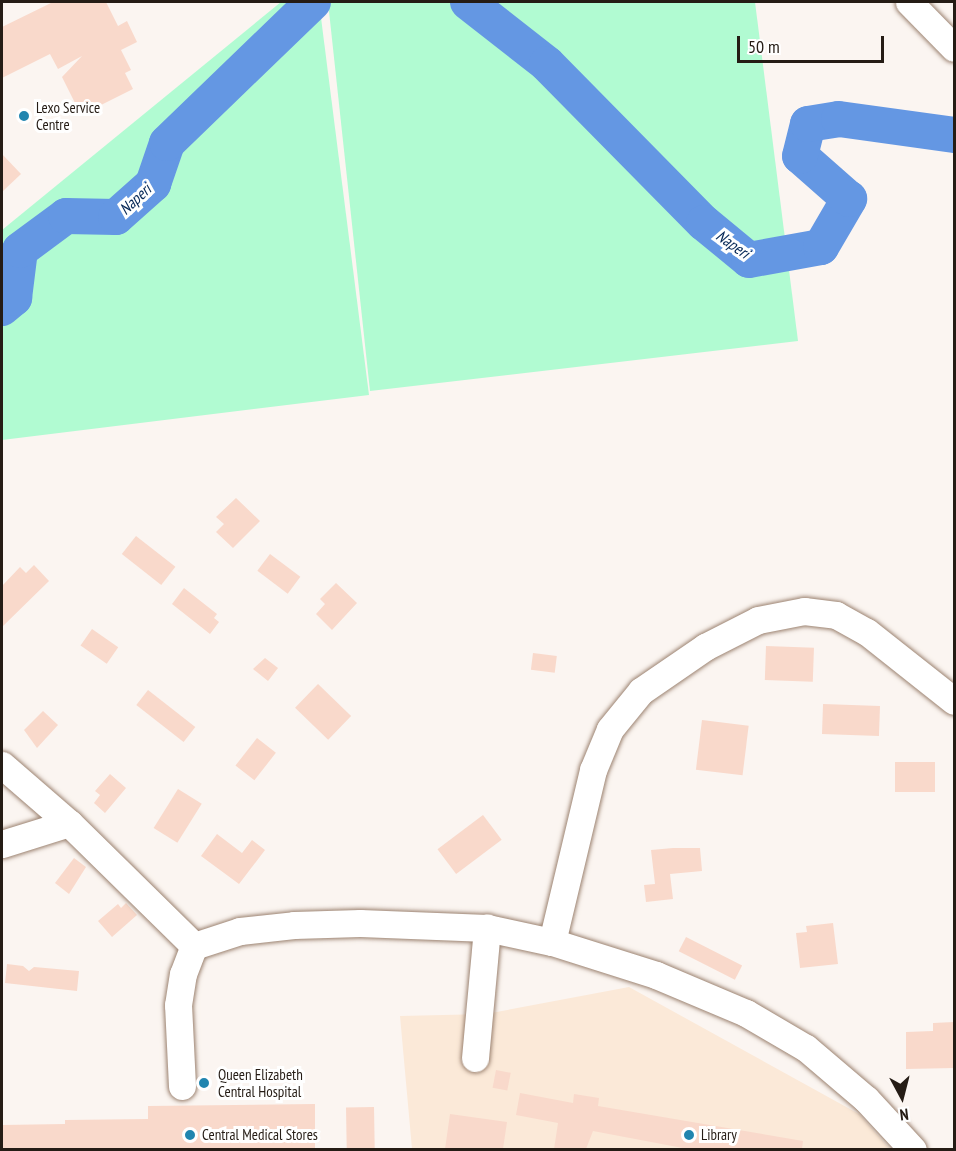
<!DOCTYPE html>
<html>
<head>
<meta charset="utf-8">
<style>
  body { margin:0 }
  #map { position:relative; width:956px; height:1151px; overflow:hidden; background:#fbf5f1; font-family:"PT Sans Narrow",sans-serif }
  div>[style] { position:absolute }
  .education>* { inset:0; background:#fbe9d8 }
  .green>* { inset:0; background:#b1fbd2 }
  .river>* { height:36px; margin:-18px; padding:0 18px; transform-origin:18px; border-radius:18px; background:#6497e3 }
  .building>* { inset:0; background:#f9d9cb; transform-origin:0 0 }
  .roads { filter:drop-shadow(0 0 2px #9c8371) drop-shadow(0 0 2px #9c8371) }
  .minor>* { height:27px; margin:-13.5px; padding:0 13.5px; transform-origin:13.5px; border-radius:13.5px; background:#fff }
  .dots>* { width:16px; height:16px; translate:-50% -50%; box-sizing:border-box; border:3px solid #fff; border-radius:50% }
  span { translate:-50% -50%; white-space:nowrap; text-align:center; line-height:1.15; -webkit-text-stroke:6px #fff; paint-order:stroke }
  .poi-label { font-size:15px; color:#251c15 }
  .left { translate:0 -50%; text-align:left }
  .water-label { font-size:16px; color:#052756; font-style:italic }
  .frame { position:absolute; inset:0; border:3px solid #251c15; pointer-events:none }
  .north { position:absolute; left:872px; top:1067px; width:60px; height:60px; -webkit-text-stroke:4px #fff; paint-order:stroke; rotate:173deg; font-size:16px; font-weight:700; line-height:24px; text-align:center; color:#251c15 }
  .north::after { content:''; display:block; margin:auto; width:21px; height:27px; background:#251c15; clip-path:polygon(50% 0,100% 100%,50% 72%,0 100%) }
  .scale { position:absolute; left:737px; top:36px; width:147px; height:27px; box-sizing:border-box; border:3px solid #251c15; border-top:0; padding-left:8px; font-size:18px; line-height:21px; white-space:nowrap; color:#251c15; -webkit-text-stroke:4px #fff; paint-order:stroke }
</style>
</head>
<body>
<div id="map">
  <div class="education">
    <div style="clip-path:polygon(629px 987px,859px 1114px,890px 1149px,412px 1149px,400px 1016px,486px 1014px)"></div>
  </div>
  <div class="green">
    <div style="clip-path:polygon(281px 2px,319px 2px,369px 395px,2px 440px,2px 230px)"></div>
    <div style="clip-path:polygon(328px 2px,755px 2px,798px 341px,370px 391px)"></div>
  </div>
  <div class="river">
    <div style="left:468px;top:2px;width:100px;rotate:38.1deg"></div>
    <div style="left:547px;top:64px;width:223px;rotate:45.4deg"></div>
    <div style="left:704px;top:223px;width:58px;rotate:39.4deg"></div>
    <div style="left:749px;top:260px;width:73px;rotate:-10.2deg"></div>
    <div style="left:821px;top:247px;width:56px;rotate:-59.7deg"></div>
    <div style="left:849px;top:199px;width:65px;rotate:-138.7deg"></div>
    <div style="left:800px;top:156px;width:33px;rotate:-76deg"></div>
    <div style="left:808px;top:124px;width:31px;rotate:-9deg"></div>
    <div style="left:839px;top:119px;width:116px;rotate:7.9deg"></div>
    <div style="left:2px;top:308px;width:16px;rotate:-40deg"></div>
    <div style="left:14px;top:298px;width:48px;rotate:-82.9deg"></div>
    <div style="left:20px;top:250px;width:57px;rotate:-36.5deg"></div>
    <div style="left:66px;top:216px;width:50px;rotate:1.1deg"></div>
    <div style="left:116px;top:217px;width:50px;rotate:-41.7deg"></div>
    <div style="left:153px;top:184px;width:43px;rotate:-71.1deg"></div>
    <div style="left:167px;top:143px;width:203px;rotate:-44deg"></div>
  </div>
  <div class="building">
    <div style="clip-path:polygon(53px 2px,106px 2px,118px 26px,127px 21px,137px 42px,121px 50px,131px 70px,125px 73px,133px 89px,81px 115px,62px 77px,82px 56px,58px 69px,50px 54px,2px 78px,2px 27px)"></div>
    <div style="clip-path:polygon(2px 154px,21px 174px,2px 192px)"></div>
    <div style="clip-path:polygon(236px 498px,260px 521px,233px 548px,216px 532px,224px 524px,216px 517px)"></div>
    <div style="left:136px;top:536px;width:50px;height:23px;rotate:38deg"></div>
    <div style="left:270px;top:554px;width:38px;height:21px;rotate:37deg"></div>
    <div style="clip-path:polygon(34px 565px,49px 581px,2px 627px,2px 586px,20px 567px,26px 573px)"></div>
    <div style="clip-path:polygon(336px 583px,357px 603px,332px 630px,316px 614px,325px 604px,320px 599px)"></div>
    <div style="clip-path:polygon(184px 588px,217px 614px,214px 618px,219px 622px,210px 634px,172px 604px)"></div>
    <div style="left:92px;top:629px;width:32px;height:20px;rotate:35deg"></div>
    <div style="left:766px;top:646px;width:48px;height:34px;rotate:2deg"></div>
    <div style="left:533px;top:653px;width:24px;height:17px;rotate:7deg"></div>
    <div style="clip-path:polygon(265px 658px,278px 668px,268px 681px,253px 669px)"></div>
    <div style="left:318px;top:684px;width:46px;height:33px;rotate:44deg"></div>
    <div style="left:148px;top:690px;width:60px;height:19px;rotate:38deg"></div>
    <div style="left:880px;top:706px;width:30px;height:57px;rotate:92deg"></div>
    <div style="clip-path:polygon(43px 711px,58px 725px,37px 748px,24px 730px)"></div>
    <div style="left:702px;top:720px;width:47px;height:50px;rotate:7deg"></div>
    <div style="left:257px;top:738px;width:24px;height:35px;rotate:38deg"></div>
    <div style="left:895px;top:762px;width:40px;height:30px"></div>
    <div style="clip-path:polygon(110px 774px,126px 788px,105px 813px,94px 803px,100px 795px,95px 791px)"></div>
    <div style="left:178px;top:789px;width:28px;height:46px;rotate:32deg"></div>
    <div style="left:483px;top:815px;width:31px;height:57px;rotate:53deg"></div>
    <div style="clip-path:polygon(217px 834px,242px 853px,252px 840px,265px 850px,239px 884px,201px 856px)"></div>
    <div style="clip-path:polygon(673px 848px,700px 848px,702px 871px,670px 874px,673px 899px,646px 902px,644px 885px,655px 884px,651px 850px)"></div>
    <div style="clip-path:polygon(74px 858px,86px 867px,69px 894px,55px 883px)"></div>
    <div style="clip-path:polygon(126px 903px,137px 915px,112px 937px,98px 921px,118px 904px,121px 908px)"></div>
    <div style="clip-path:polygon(833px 923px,838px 964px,800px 968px,796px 933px,807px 932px,806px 926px)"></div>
    <div style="left:686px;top:937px;width:63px;height:16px;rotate:27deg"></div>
    <div style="clip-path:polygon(7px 964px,23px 966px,29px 971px,34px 967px,79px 971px,77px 991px,5px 983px)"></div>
    <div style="clip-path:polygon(954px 1022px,954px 1068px,906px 1069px,906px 1032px,933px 1031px,933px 1023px)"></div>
    <div style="left:496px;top:1070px;width:15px;height:18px;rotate:11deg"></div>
    <div style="clip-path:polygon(520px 1093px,573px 1103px,574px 1094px,599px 1098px,598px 1106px,803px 1141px,802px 1149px,688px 1149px,593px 1131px,586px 1149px,554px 1149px,558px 1123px,516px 1115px)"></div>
    <div style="clip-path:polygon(315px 1104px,315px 1149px,2px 1149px,2px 1125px,65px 1124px,65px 1120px,148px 1119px,148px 1106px)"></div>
    <div style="left:374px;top:1107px;width:42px;height:28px;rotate:89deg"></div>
    <div style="clip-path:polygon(450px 1114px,507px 1122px,503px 1149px,445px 1149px)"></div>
  </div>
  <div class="roads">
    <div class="minor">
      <div style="left:909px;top:2px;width:64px;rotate:45.6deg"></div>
      <div style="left:2px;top:765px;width:89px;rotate:40.9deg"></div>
      <div style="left:69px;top:823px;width:175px;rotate:44.5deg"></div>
      <div style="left:2px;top:844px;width:70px;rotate:-17.4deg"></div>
      <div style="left:552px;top:942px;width:177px;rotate:-76.6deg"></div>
      <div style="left:593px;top:770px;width:44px;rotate:-67.5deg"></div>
      <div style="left:610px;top:729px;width:49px;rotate:-50.8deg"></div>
      <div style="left:641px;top:691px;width:78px;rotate:-34.5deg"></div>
      <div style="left:705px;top:647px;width:59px;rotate:-27deg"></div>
      <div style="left:758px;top:620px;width:47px;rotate:-11.1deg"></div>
      <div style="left:804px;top:611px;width:32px;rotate:7deg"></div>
      <div style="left:836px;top:615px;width:35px;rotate:29deg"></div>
      <div style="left:867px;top:632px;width:111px;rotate:38.4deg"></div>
      <div style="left:475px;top:1058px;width:131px;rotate:-84.7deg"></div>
      <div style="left:182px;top:1086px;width:81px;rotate:-92.8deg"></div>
      <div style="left:178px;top:1005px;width:31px;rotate:-81deg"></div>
      <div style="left:183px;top:974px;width:30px;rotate:-69deg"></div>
      <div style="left:194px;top:946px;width:48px;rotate:-18.1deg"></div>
      <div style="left:240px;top:931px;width:54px;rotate:-6.3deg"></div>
      <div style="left:294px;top:925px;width:66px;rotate:-1.7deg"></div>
      <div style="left:360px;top:923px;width:127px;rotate:2.3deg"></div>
      <div style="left:487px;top:928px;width:66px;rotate:12.2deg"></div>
      <div style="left:552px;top:942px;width:109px;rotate:17.6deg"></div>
      <div style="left:656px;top:975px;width:98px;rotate:22.9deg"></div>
      <div style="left:746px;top:1013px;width:69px;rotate:30.3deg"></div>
      <div style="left:806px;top:1048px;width:79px;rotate:40.4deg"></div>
      <div style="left:866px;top:1099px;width:69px;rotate:47.3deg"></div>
    </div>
  </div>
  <div class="dots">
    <div style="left:24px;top:116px;background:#2185af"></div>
    <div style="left:204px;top:1083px;background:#2185af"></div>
    <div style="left:190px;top:1135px;background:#2185af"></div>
    <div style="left:689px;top:1135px;background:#2185af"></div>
  </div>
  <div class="poi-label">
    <span class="left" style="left:36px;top:116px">Lexo Service<br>Centre</span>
    <span class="left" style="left:218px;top:1083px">Queen Elizabeth<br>Central Hospital</span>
    <span class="left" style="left:202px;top:1135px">Central Medical Stores</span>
    <span class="left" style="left:701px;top:1135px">Library</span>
  </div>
  <div class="water-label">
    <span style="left:135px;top:199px;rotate:-43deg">Naperi</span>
    <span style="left:733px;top:244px;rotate:35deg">Naperi</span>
  </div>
  <div class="frame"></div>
  <div class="north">N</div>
  <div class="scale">50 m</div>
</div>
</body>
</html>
